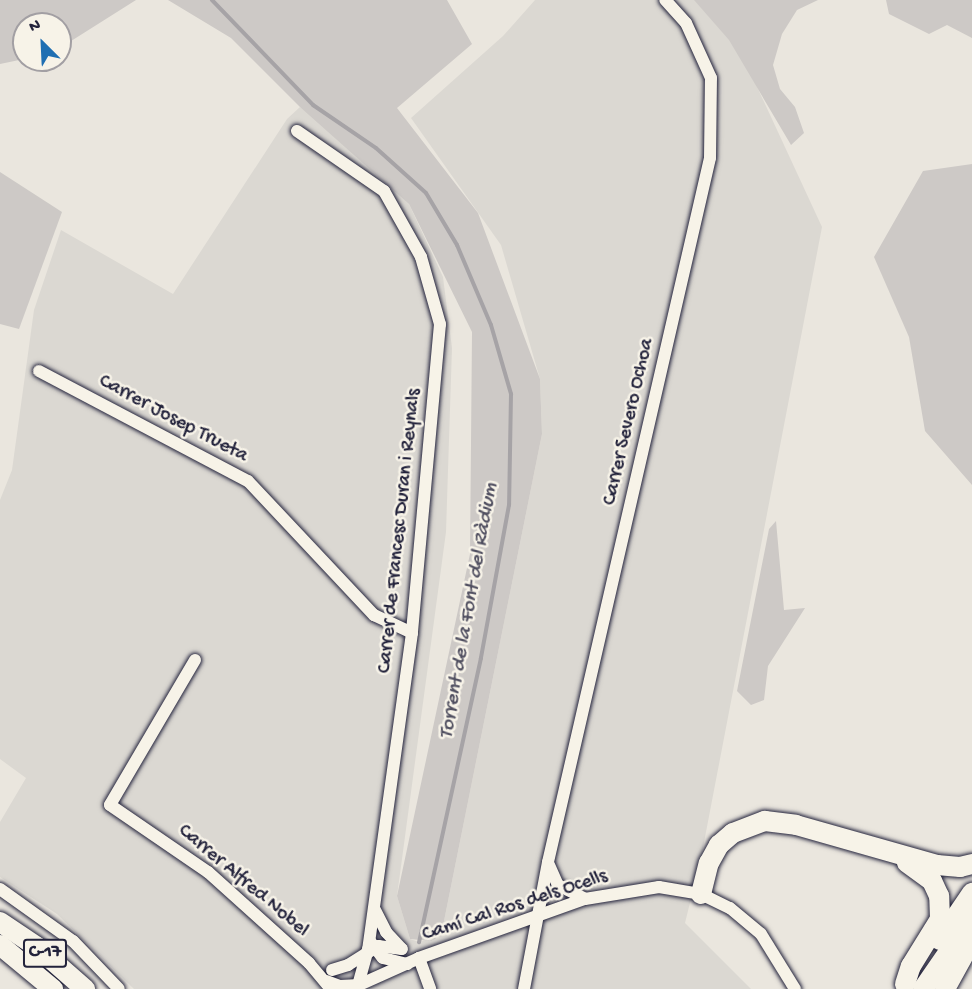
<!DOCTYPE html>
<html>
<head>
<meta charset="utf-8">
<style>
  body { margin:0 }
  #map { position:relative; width:972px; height:989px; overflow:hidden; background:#eae6de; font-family:"Gochi Hand",sans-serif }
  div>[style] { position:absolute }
  .built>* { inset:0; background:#dbd8d2 }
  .green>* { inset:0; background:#cdc9c6 }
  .stream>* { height:4px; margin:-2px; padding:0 2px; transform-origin:2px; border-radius:2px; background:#a6a3a6 }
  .roads { filter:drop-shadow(0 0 2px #22223b) drop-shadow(0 0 2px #22223b) }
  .minor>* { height:12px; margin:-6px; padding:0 6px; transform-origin:6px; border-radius:6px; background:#f7f3e8 }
  .trunk>* { height:20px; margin:-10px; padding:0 10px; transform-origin:10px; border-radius:10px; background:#f7f3e8 }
  span { translate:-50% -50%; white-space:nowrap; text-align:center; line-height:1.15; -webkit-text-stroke:5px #f7f3e8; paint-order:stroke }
  .shield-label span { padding:2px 4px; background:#f7f3e8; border:2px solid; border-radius:4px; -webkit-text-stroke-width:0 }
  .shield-label { font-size:18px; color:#22223b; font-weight:700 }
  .street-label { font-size:20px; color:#22223b }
  .water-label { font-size:21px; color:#504f60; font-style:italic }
  .north { position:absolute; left:12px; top:12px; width:60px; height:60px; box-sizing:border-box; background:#f7f3e8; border:2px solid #a29fa3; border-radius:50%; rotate:336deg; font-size:16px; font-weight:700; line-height:24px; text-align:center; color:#22223b }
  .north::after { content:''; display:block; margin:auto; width:21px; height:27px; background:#1f6fb2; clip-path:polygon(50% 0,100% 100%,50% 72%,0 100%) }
</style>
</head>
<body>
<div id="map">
  <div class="built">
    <div style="clip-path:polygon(535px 0,703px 0,733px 35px,822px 227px,701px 858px,685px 923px,751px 989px,134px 989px,57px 914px,0 877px,0 822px,26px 778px,0 759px,0 500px,12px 470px,34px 310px,61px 230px,173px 294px,287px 119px,300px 107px,369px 158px,409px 204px,443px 277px,452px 348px,446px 532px,397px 896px,410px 939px,419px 942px,441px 936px,542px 434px,540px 379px,501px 245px,411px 118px,503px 36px)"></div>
  </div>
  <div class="green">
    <div style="clip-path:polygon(0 0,136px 0,60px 48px,60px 24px,24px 24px,24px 59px,0 64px)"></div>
    <div style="clip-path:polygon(168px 0,447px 0,472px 44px,397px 108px,478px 213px,540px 379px,542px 434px,441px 936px,431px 941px,410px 939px,397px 896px,470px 554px,472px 332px,409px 204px,300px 107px,231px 38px)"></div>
    <div style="clip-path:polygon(694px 0,818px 0,797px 10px,782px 34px,773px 65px,780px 89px,795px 107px,804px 133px,791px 145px,729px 40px)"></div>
    <div style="clip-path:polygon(886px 0,972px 0,972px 38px,947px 25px,929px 34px,889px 14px)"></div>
    <div style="clip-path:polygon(972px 164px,972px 485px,925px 431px,909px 337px,874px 257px,923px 171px)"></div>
    <div style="clip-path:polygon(0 172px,62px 212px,19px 329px,0 324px)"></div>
    <div style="clip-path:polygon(776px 521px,784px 610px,805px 608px,768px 666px,764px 700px,751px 705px,737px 691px,769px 529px)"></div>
  </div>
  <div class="stream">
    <div style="left:212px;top:0;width:146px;rotate:46.1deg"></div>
    <div style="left:313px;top:105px;width:76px;rotate:34.3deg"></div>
    <div style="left:376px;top:148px;width:67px;rotate:42deg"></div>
    <div style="left:426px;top:193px;width:61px;rotate:59.2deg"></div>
    <div style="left:457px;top:245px;width:87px;rotate:67deg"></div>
    <div style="left:491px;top:325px;width:72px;rotate:73.8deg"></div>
    <div style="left:511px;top:394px;width:111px;rotate:91deg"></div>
    <div style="left:509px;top:505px;width:156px;rotate:100.4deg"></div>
    <div style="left:481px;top:658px;width:291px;rotate:102.3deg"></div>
  </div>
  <div class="roads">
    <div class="minor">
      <div style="left:297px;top:131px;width:106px;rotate:34.6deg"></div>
      <div style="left:384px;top:191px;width:76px;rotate:60.7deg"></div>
      <div style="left:421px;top:257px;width:70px;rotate:74.2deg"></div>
      <div style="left:440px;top:324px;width:310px;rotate:95.2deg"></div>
      <div style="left:412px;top:633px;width:319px;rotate:97.9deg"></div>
      <div style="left:368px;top:949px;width:41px;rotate:105.4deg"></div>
      <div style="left:39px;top:371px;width:236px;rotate:27.8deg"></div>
      <div style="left:248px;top:481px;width:184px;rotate:46.8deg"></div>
      <div style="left:374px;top:615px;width:42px;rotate:25.3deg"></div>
      <div style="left:195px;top:660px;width:168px;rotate:120.4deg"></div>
      <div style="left:110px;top:805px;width:119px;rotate:34.4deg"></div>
      <div style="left:208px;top:872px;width:136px;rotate:42deg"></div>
      <div style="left:309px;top:963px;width:31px;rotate:50deg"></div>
      <div style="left:549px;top:865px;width:22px;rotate:66deg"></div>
      <div style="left:558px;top:885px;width:30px;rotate:27deg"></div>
      <div style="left:0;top:889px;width:90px;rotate:35.5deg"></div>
      <div style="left:73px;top:941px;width:66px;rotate:46.2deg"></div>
      <div style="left:375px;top:910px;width:25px;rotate:63deg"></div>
      <div style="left:386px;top:932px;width:23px;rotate:47deg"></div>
      <div style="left:370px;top:941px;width:21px;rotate:53deg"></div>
      <div style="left:383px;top:958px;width:25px;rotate:14deg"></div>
      <div style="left:419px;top:958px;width:33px;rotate:70deg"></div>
      <div style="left:332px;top:970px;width:17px;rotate:-17deg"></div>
      <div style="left:348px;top:965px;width:36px;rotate:-32deg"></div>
      <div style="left:378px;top:946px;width:24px;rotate:7deg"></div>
      <div style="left:326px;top:981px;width:15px;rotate:20deg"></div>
      <div style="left:340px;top:986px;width:19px;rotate:-3deg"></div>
      <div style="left:359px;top:985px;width:66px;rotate:-24.2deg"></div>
      <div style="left:419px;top:958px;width:176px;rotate:-19.6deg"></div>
      <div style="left:585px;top:899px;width:75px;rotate:-9.2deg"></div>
      <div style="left:659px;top:887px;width:43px;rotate:9.5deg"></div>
      <div style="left:701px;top:894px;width:32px;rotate:26deg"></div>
      <div style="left:730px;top:908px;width:40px;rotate:40deg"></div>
      <div style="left:761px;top:934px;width:65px;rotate:58.3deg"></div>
      <div style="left:524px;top:989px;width:129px;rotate:-79.3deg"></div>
      <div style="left:548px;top:862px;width:722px;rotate:-77.04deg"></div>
      <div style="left:710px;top:158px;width:80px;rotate:-89.3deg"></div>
      <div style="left:711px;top:78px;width:60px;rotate:-114.4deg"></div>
      <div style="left:686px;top:23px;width:31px;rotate:-132deg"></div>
    </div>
    <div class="trunk">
      <div style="left:701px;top:894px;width:32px;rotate:-76deg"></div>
      <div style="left:709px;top:863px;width:21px;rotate:-61deg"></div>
      <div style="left:719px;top:845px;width:18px;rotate:-41deg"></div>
      <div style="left:733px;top:833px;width:34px;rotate:-21deg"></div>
      <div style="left:765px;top:821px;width:31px;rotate:7deg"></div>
      <div style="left:796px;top:825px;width:147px;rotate:15.8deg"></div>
      <div style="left:937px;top:865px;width:23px;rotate:5deg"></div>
      <div style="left:960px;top:867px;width:12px;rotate:-14deg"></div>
      <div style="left:0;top:922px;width:45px;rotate:34deg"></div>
      <div style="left:37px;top:947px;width:64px;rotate:41.2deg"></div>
      <div style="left:940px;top:940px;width:57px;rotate:-55.8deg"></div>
      <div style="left:0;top:945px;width:69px;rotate:39.7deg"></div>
      <div style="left:905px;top:984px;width:19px;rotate:-72deg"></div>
      <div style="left:911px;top:966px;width:55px;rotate:-58.3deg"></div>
      <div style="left:940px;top:919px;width:23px;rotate:-92deg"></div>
      <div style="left:939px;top:896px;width:17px;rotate:-115deg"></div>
      <div style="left:932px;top:881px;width:31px;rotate:-144deg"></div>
      <div style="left:923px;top:989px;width:86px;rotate:-55.4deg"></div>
      <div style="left:945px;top:989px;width:56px;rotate:-61.1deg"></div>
    </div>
  </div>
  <div class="shield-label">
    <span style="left:45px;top:953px">C-17</span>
  </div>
  <div class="street-label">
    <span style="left:173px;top:419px;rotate:28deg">Carrer Josep Trueta</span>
    <span style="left:629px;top:422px;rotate:-77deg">Carrer Severo Ochoa</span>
    <span style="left:400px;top:531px;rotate:-84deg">Carrer de Francesc Duran i Reynals</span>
    <span style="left:243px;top:881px;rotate:40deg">Carrer Alfred Nobel</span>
    <span style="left:515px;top:906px;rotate:-18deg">Camí Cal Ros dels Ocells</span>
  </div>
  <div class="water-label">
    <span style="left:470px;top:611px;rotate:-80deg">Torrent de la Font del Ràdium</span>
  </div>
  <div class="north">N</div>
</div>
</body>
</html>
